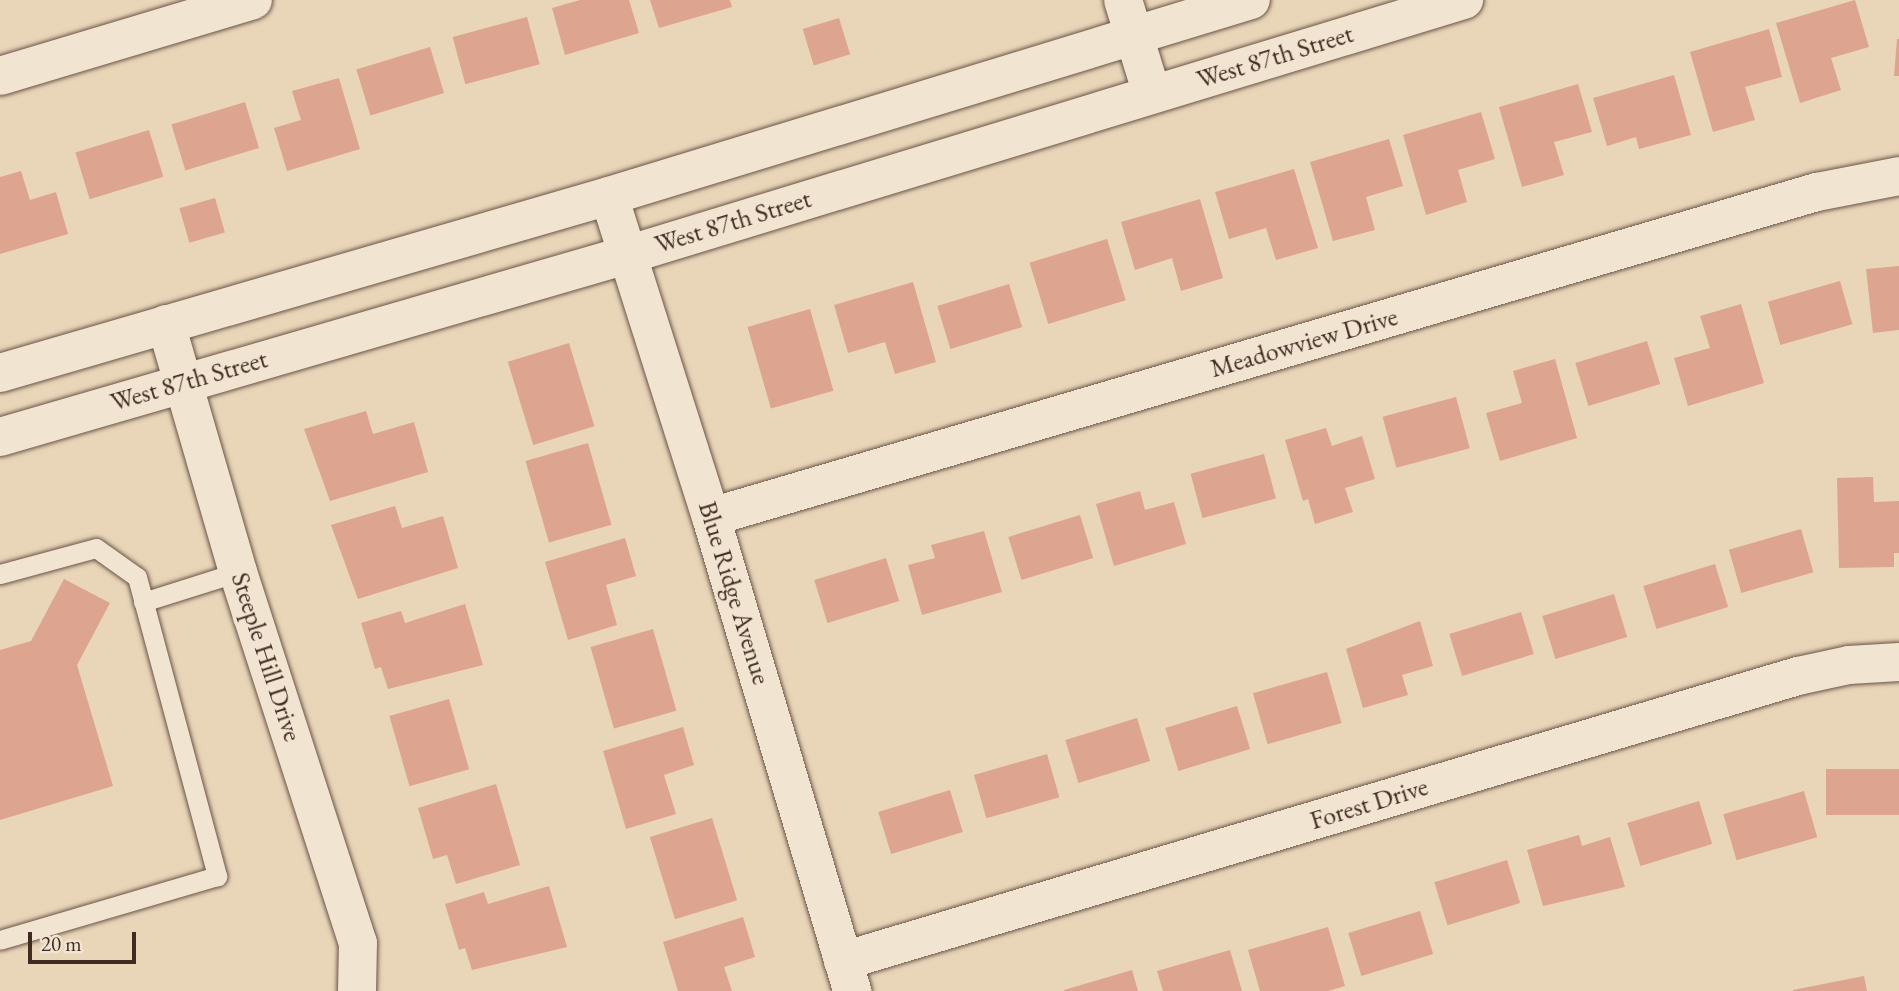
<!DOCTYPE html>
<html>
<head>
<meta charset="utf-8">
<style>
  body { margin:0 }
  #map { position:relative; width:1899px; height:991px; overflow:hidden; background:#e9d5b8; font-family:"EB Garamond",serif }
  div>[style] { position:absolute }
  .building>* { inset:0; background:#dda590; transform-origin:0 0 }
  .roads { filter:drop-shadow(0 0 2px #6a5547) drop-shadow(0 0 2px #6a5547) }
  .service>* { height:19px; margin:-9.5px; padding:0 9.5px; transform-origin:9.5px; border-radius:9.5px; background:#f1e4d1 }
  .minor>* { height:38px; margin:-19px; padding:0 19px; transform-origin:19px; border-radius:19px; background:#f1e4d1 }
  .secondary>* { height:38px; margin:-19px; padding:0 19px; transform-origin:19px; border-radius:19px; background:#f1e4d1 }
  span { translate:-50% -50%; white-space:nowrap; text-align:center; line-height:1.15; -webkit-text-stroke:7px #f1e4d1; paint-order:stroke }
  .street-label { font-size:26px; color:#402a21 }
  .scale { position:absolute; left:28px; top:932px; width:108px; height:32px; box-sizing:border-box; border:4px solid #402a21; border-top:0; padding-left:9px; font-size:21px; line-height:24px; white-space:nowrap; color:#402a21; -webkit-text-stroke:5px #f1e4d1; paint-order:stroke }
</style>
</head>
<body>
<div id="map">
  <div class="building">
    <div style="clip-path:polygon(580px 0,629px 0,639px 33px,565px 55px,552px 8px)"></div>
    <div style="clip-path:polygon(650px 0,730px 0,732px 7px,659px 28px)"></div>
    <div style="clip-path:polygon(1855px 0,1869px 47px,1831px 58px,1841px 90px,1800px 103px,1776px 23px)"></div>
    <div style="left:527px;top:17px;width:49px;height:77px;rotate:75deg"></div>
    <div style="left:839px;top:18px;width:38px;height:38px;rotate:73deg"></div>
    <div style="clip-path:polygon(1769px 29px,1782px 77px,1745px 87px,1755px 120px,1713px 132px,1690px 52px)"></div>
    <div style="clip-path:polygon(1897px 39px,1899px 39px,1899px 76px,1894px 76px)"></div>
    <div style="left:430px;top:47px;width:48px;height:77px;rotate:73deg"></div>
    <div style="clip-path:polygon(1674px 75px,1691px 135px,1639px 149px,1636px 137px,1607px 146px,1593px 98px)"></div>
    <div style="clip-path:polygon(339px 78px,360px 149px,287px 171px,274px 128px,301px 120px,292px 91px)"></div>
    <div style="clip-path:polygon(1578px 84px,1592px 132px,1554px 142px,1564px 175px,1522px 187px,1499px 107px)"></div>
    <div style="left:245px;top:102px;width:48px;height:77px;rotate:73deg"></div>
    <div style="clip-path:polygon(1481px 112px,1495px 159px,1458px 170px,1467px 202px,1426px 215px,1403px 135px)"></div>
    <div style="left:149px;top:130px;width:49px;height:77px;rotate:73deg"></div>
    <div style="clip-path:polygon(1389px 139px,1403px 186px,1366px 197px,1375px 230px,1333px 241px,1310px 162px)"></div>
    <div style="clip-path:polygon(1294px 169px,1318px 248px,1276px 260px,1266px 228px,1229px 239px,1215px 192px)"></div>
    <div style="clip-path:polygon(21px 171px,30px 200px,56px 192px,68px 234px,0 254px,0 177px)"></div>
    <div style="left:215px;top:198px;width:36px;height:37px;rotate:74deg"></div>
    <div style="clip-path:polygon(1200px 199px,1223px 278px,1181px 291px,1172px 258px,1135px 270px,1121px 222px)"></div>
    <div style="left:1107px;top:239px;width:64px;height:81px;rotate:73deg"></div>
    <div style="clip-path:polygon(1899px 266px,1899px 330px,1873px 333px,1866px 269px)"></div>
    <div style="left:1840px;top:281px;width:45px;height:75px;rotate:74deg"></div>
    <div style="clip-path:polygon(913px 282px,936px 362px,895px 374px,885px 342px,848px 353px,834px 305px)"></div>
    <div style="left:1009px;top:284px;width:45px;height:75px;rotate:73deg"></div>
    <div style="clip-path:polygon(1741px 304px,1764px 383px,1688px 406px,1674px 358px,1710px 348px,1700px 316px)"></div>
    <div style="left:810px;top:309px;width:85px;height:65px;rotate:74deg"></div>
    <div style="left:1647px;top:341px;width:45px;height:75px;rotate:73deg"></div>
    <div style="left:569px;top:343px;width:87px;height:64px;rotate:73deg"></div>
    <div style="clip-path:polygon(1555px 359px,1577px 438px,1500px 461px,1486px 413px,1522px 403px,1513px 371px)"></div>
    <div style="left:1456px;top:397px;width:53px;height:76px;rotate:75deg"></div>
    <div style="clip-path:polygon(366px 411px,373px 434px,414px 422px,428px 472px,330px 501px,304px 429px)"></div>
    <div style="clip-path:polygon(1326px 428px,1332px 446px,1362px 436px,1375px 479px,1345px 488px,1353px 512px,1315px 524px,1308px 499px,1303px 501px,1285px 440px)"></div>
    <div style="left:588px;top:443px;width:85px;height:65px;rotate:74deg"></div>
    <div style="left:1264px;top:454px;width:46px;height:76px;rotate:75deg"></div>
    <div style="clip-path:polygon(1873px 477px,1874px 502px,1899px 501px,1899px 553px,1894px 553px,1894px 567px,1839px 568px,1837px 478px)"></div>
    <div style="clip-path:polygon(1140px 491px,1145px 510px,1174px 502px,1186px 544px,1114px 566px,1096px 504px)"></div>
    <div style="clip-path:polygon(395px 506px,402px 528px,443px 516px,458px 568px,358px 599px,331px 525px)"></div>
    <div style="left:1080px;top:515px;width:45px;height:75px;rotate:73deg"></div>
    <div style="left:1801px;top:529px;width:45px;height:75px;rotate:74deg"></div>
    <div style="clip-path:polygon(984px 531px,1002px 592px,922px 615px,908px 565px,935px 558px,931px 545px)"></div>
    <div style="clip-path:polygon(625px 538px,636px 576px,606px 585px,617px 625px,568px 640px,545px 562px)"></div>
    <div style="left:886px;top:558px;width:45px;height:75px;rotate:73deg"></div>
    <div style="left:1715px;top:564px;width:45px;height:75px;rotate:73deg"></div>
    <div style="clip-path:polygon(64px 579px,110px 603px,77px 665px,113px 786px,0 820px,0 650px,31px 641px)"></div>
    <div style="left:1614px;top:594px;width:45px;height:75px;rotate:73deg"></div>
    <div style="clip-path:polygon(465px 604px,483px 665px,388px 689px,381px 667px,375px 669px,361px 623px,401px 611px,405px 623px)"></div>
    <div style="left:1521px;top:612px;width:44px;height:75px;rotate:73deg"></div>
    <div style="clip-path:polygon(1420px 621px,1433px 666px,1402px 675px,1408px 695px,1363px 708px,1346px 649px)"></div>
    <div style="left:653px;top:629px;width:85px;height:65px;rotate:74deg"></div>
    <div style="left:1327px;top:672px;width:53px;height:77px;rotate:74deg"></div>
    <div style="left:449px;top:699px;width:73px;height:62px;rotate:74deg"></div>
    <div style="left:1237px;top:706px;width:45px;height:75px;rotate:73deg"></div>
    <div style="left:1137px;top:718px;width:45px;height:75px;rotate:73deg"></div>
    <div style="clip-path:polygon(683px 727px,694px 765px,664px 775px,676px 814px,626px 829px,603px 751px)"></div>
    <div style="left:1047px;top:754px;width:45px;height:76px;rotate:74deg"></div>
    <div style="left:1899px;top:769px;width:46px;height:73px;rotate:90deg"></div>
    <div style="clip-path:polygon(496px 784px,520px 865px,456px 884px,447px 855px,433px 859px,418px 808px)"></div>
    <div style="left:950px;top:790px;width:44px;height:75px;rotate:73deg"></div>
    <div style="left:1804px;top:791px;width:48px;height:84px;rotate:74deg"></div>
    <div style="left:1699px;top:801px;width:45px;height:75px;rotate:73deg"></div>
    <div style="left:712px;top:818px;width:86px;height:65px;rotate:73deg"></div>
    <div style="clip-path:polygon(1579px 835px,1582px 846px,1610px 837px,1625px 887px,1543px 906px,1527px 850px)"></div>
    <div style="left:1507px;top:860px;width:45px;height:76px;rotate:73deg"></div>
    <div style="clip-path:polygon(549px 886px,567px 947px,472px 970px,465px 948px,459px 950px,445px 904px,484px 892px,488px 904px)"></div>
    <div style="left:1420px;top:911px;width:45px;height:75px;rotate:73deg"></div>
    <div style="clip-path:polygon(743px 917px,755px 957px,724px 967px,732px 991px,678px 991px,663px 942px)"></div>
    <div style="clip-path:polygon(1328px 927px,1345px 986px,1328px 991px,1260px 991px,1248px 950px)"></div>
    <div style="clip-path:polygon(1230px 950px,1242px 991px,1163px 991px,1157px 971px)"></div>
    <div style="clip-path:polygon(1132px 970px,1138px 991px,1064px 991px,1064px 990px)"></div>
    <div style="clip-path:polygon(1864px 976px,1867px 991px,1793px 991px,1793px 990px)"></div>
  </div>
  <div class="roads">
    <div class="service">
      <div style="left:0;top:574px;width:99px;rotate:-15.2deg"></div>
      <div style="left:96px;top:548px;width:50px;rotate:35.3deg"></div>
      <div style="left:137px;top:577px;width:310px;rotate:75deg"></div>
      <div style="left:217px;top:876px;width:226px;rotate:163.6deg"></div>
      <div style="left:143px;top:602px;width:100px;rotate:-17.5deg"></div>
    </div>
    <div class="minor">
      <div style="left:1123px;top:0;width:98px;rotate:72.9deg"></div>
      <div style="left:0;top:76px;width:264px;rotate:-16.7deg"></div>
      <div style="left:609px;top:196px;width:337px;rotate:72.4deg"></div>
      <div style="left:711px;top:517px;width:495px;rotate:73.4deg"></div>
      <div style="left:166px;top:324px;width:258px;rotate:73.8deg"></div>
      <div style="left:238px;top:572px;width:390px;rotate:72.1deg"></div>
      <div style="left:358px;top:943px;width:48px;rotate:91.2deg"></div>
      <div style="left:711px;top:517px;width:1153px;rotate:-16.38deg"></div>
      <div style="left:1817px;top:192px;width:84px;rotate:-11deg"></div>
      <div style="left:843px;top:961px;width:997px;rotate:-16.62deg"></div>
      <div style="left:1798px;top:676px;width:52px;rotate:-12.2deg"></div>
      <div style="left:1849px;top:665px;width:50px;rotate:-3.4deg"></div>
    </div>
    <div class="secondary">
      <div style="left:0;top:373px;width:634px;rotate:-16.21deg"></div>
      <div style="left:609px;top:196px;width:671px;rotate:-16.98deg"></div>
      <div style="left:0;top:437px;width:656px;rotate:-16.2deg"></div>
      <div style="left:630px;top:254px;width:872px;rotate:-16.94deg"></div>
    </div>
  </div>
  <div class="street-label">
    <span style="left:1275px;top:57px;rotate:-17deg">West 87th Street</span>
    <span style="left:733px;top:222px;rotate:-17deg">West 87th Street</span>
    <span style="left:1304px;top:343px;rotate:-16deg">Meadowview Drive</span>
    <span style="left:189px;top:381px;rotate:-16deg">West 87th Street</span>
    <span style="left:734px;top:593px;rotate:73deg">Blue Ridge Avenue</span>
    <span style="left:266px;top:657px;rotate:72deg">Steeple Hill Drive</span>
    <span style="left:1369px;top:804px;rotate:-17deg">Forest Drive</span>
  </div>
  <div class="scale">20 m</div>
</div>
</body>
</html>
